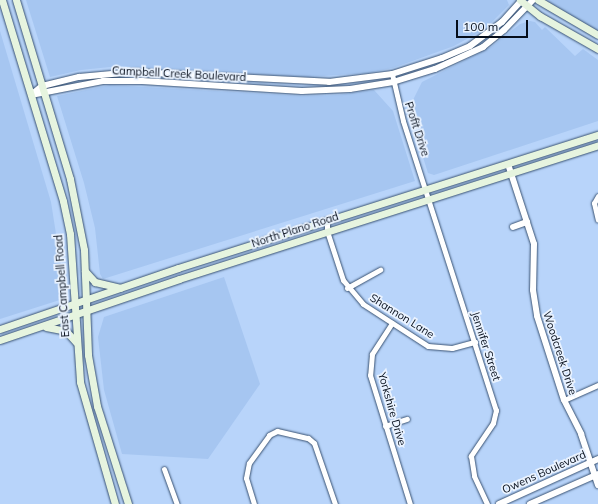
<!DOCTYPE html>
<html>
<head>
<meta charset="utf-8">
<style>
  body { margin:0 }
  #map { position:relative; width:598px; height:504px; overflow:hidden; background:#b8d4fa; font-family:Mulish,sans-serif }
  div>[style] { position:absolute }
  .built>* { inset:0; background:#a6c6f1 }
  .roads { filter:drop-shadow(0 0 1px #395272) drop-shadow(0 0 1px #395272) }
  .minor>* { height:5px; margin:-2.5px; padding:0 2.5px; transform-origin:2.5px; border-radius:2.5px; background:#fff }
  .tertiary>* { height:6px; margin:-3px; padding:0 3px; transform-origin:3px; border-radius:3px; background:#fff }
  .secondary>* { height:7px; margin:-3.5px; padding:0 3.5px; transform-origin:3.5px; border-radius:3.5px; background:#e6f4df }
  span { translate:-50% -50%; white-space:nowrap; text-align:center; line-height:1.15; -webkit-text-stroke:3.5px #eaf3ff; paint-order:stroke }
  .street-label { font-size:11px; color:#050d1a }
  .scale { position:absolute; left:456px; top:20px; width:72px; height:18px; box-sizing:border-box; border:2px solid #050d1a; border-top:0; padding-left:5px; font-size:12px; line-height:14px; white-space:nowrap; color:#050d1a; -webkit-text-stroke:3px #eaf3ff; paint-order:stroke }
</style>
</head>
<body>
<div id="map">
  <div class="built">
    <div style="clip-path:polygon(26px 0,507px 0,509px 5px,485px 29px,454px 46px,393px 68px,368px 73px,308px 77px,120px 66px,81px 70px,50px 77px)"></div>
    <div style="clip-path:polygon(546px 0,598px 0,598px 31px,571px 16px)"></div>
    <div style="clip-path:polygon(530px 21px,535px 22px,542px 30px,545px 27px,575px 56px,583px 49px,598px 60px,598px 121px,434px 175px,428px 173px,408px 110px,422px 82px,491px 47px,520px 24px)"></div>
    <div style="clip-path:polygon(0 31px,51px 202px,66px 298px,0 319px)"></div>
    <div style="clip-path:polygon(110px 85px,302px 96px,338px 95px,374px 90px,393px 111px,415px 181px,103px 279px,100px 274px,95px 228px,84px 183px,57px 96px)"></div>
    <div style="clip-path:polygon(224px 277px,260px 384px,208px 459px,122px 454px,104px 390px,98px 337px,104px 317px)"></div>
  </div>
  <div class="roads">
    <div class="minor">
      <div style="left:392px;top:74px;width:48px;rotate:76.8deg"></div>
      <div style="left:403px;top:121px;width:304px;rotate:72.2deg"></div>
      <div style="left:496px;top:410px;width:13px;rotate:103deg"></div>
      <div style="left:493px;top:423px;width:40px;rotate:124deg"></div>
      <div style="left:471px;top:456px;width:20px;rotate:81deg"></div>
      <div style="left:474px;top:476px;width:31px;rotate:65deg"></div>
      <div style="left:598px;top:196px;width:8px;rotate:120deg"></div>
      <div style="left:594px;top:203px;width:17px;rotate:77deg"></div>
      <div style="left:327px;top:220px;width:11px;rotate:90deg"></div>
      <div style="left:327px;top:231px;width:52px;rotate:71.9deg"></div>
      <div style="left:343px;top:280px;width:31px;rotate:50deg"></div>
      <div style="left:363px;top:304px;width:77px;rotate:32.9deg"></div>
      <div style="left:428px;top:346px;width:24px;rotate:5deg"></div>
      <div style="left:452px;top:348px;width:24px;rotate:-15deg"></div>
      <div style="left:347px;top:288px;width:38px;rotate:-29deg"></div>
      <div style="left:392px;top:323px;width:37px;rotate:123deg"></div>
      <div style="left:372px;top:354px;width:21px;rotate:95deg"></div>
      <div style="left:370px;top:375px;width:135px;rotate:72.8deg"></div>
      <div style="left:564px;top:400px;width:37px;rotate:-24deg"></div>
      <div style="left:385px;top:426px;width:23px;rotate:-18deg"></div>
      <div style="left:164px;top:469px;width:37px;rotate:70deg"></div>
      <div style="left:254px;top:504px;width:27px;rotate:-107deg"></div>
      <div style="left:246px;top:478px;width:15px;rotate:-79deg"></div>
      <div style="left:249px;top:463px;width:34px;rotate:-54deg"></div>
      <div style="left:269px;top:435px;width:9px;rotate:-27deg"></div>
      <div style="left:277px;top:431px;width:32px;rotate:13deg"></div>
      <div style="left:308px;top:438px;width:8px;rotate:40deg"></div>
      <div style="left:314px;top:443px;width:65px;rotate:71deg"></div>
    </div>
    <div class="tertiary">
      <div style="left:32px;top:94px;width:13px;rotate:-39deg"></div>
      <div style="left:42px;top:86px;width:38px;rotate:-14deg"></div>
      <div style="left:79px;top:77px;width:55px;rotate:-5.2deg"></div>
      <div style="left:134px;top:72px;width:195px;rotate:2.9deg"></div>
      <div style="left:329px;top:82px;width:64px;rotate:-7.2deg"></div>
      <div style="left:392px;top:74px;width:52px;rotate:-17.7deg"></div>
      <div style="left:442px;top:58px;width:30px;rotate:-23deg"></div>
      <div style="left:470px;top:46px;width:40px;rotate:-37deg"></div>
      <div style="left:502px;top:22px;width:30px;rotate:-48deg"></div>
      <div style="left:31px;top:95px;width:73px;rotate:-11deg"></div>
      <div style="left:103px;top:81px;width:39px"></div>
      <div style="left:142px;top:81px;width:160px;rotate:3.6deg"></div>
      <div style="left:302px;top:91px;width:48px;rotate:-2.4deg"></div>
      <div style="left:350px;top:89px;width:44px;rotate:-9.2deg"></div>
      <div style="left:393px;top:82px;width:44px;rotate:-17.2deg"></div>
      <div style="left:435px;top:69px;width:53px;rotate:-24.6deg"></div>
      <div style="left:483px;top:47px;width:27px;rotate:-39deg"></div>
      <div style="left:504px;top:30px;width:42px;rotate:-46deg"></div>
      <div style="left:508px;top:164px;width:84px;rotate:72deg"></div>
      <div style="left:534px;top:244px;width:46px;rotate:91.2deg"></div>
      <div style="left:533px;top:290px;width:26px;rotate:81deg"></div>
      <div style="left:537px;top:316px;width:88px;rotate:72.2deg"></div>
      <div style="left:564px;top:400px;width:38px;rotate:63deg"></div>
      <div style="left:581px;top:434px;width:54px;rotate:71.6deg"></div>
      <div style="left:513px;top:227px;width:15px;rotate:-20deg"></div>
      <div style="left:499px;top:504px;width:109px;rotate:-24.4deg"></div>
      <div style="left:530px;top:504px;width:74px;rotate:-23.8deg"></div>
    </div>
    <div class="secondary">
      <div style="left:2px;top:0;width:210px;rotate:73.1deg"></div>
      <div style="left:63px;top:201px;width:34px;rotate:78deg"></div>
      <div style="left:70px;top:234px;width:148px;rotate:86.1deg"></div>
      <div style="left:80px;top:382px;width:127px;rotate:74deg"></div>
      <div style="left:16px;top:0;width:187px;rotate:73.2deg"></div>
      <div style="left:70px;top:179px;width:72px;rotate:78.8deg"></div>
      <div style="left:84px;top:250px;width:105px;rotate:87.8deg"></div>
      <div style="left:88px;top:355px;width:52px;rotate:80deg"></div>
      <div style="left:97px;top:406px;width:103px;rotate:72.4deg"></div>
      <div style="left:520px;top:0;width:26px;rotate:39deg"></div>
      <div style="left:540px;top:16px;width:67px;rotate:29.6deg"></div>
      <div style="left:538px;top:0;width:69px;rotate:30.3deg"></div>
      <div style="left:85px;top:271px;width:15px;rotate:48deg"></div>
      <div style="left:95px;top:282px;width:26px;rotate:13deg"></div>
      <div style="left:46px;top:327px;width:20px;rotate:11deg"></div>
      <div style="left:66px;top:331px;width:15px;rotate:48deg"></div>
      <div style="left:0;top:329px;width:188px;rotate:-18.9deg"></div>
      <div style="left:178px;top:268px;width:441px;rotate:-17.6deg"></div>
      <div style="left:0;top:340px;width:189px;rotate:-18.8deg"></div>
      <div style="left:179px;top:279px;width:440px;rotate:-17.7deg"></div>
    </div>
  </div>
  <div class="street-label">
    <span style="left:179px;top:74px;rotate:3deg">Campbell Creek Boulevard</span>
    <span style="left:417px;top:129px;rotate:72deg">Profit Drive</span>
    <span style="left:295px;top:230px;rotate:-18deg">North Plano Road</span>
    <span style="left:62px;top:286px;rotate:-94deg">East Campbell Road</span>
    <span style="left:402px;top:316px;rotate:32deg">Shannon Lane</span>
    <span style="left:486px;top:346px;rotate:72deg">Jennifer Street</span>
    <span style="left:560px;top:353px;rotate:72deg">Woodcreek Drive</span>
    <span style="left:392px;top:409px;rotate:74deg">Yorkshire Drive</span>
    <span style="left:544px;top:472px;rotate:-24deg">Owens Boulevard</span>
  </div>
  <div class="scale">100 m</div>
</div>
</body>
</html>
